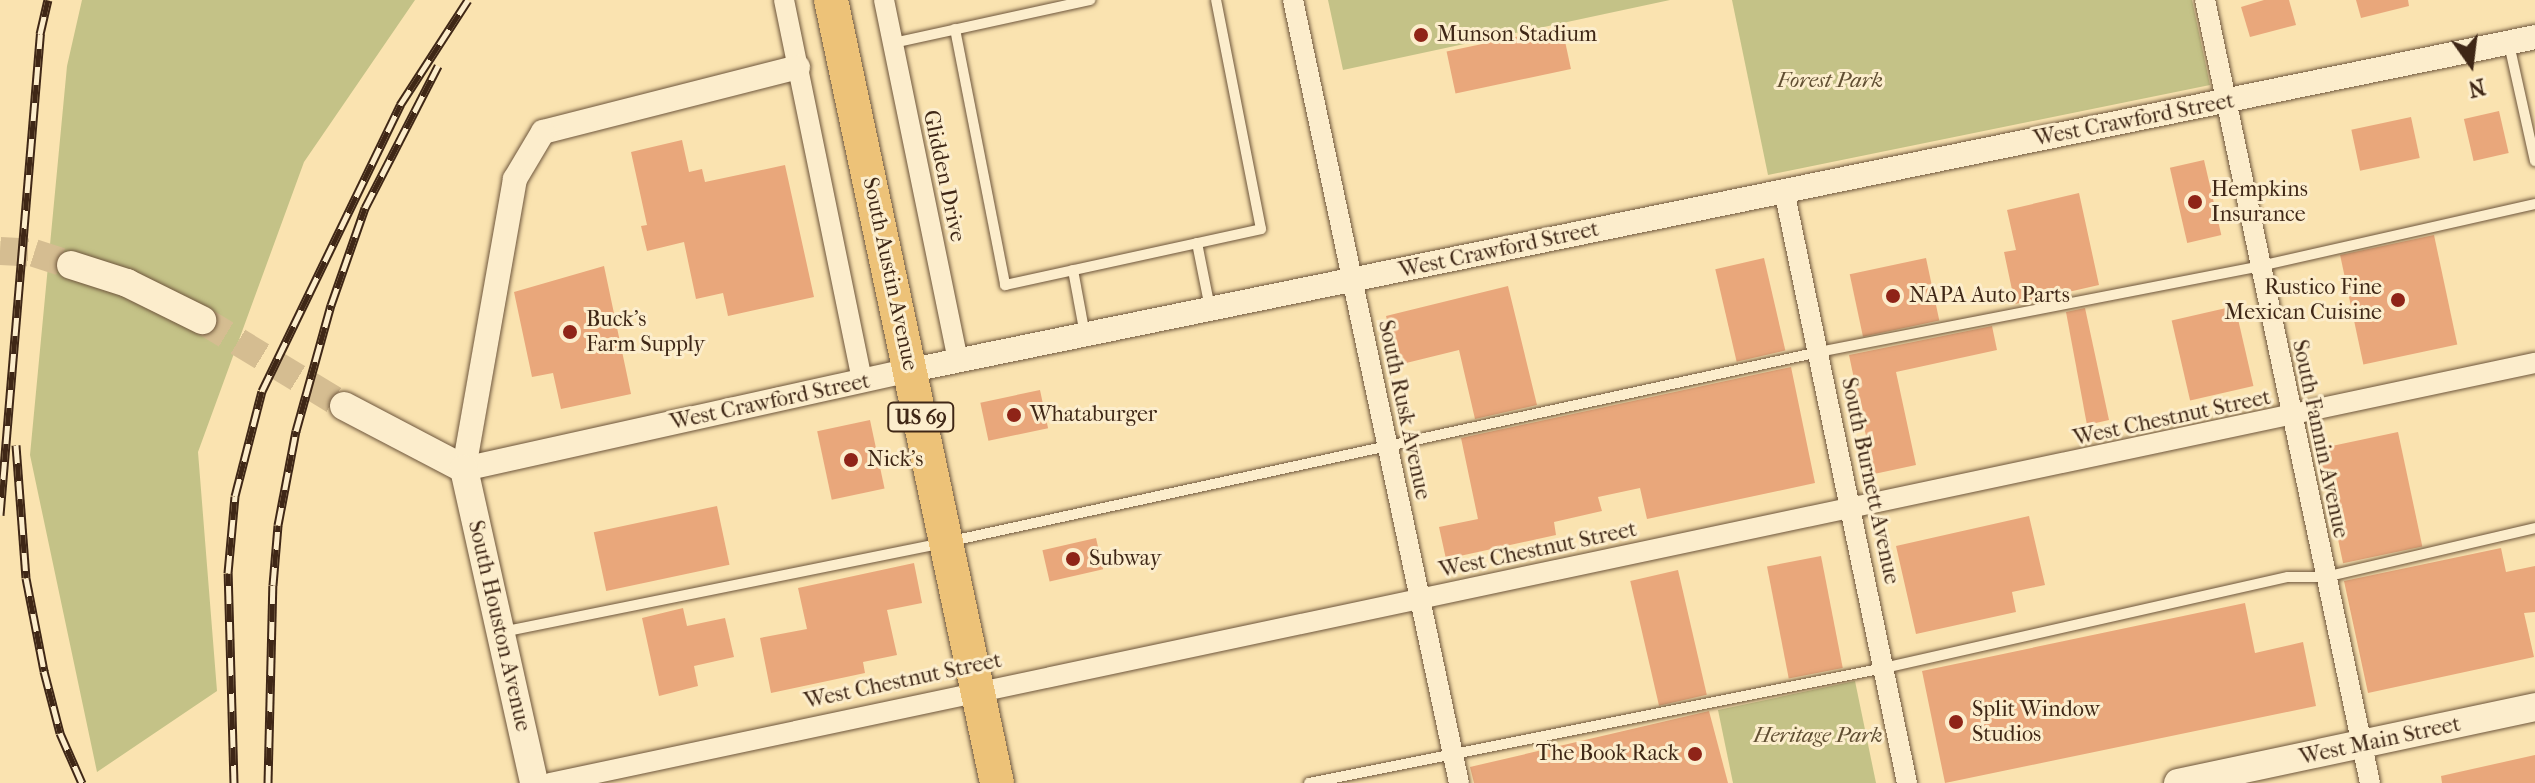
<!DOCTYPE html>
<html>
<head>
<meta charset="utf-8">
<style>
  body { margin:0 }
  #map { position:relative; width:2535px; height:783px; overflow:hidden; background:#fae3b0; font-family:"IM FELL French Canon",serif }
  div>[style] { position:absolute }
  .green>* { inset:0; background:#c4c287 }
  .building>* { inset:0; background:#e9a77b; transform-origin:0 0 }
  .secondary-tunnel>* { height:28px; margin-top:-14px; transform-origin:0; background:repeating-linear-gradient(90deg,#d5bd91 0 28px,transparent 0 42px) }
  .roads { filter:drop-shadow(0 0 2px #6e563c) drop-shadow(0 0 2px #6e563c) }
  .service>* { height:10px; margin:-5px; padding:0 5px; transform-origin:5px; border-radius:5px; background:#fcedcc }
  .minor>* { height:20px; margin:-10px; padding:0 10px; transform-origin:10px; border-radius:10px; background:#fcedcc }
  .tertiary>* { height:24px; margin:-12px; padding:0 12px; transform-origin:12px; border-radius:12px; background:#fcedcc }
  .secondary>* { height:28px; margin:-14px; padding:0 14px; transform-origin:14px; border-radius:14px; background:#fcedcc }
  .trunk>* { height:34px; margin:-17px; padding:0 17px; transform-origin:17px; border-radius:17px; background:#edc278 }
  .rail>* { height:9px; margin-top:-4.5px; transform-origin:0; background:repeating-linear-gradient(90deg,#fcedcc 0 18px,#3f2716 0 36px); box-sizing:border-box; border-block:2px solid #3f2716 }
  .dots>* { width:22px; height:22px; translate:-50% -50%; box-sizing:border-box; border:4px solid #fcedcc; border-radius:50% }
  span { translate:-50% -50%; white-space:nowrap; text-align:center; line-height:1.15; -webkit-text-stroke:6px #fcedcc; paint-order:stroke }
  .shield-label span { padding:2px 6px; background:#fcedcc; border:2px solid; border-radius:6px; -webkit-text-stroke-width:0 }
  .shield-label { font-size:20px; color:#3f2716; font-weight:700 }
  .poi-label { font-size:22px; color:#3f2716 }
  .left { translate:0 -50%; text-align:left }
  .right { translate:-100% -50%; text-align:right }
  .park-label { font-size:22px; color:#604e32; font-style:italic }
  .street-label { font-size:22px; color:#3f2716 }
  .north { position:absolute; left:2431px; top:24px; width:80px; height:80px; -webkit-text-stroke:6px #fcedcc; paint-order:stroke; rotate:166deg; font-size:22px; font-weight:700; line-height:32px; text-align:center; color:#3f2716 }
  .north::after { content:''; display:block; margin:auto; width:28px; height:36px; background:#3f2716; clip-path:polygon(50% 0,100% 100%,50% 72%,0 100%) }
</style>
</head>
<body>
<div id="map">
  <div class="green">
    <div style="clip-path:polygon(82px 0,415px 0,304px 162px,198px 452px,217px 691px,97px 772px,30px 455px,67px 66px)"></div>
    <div style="clip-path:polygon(1328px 0,1670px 0,1343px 70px)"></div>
    <div style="clip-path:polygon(1732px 0,2192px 0,2210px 85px,1768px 175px)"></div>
    <div style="clip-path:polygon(1855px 681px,1876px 783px,1733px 783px,1718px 710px)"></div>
  </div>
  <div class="building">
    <div style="clip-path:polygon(2264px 0,2289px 0,2296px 25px,2250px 37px,2241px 7px)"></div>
    <div style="clip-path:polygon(2356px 0,2408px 0,2409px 6px,2361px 18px)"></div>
    <div style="left:1562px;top:27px;width:43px;height:118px;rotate:78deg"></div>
    <div style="left:2499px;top:111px;width:43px;height:36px;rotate:77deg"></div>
    <div style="left:2411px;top:117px;width:42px;height:61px;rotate:78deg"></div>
    <div style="clip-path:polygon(682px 140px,689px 172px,702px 169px,705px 182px,785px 165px,814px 297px,728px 316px,723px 293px,696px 299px,684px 242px,647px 251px,641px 226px,647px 225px,631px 152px)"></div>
    <div style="left:2204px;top:160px;width:77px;height:35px;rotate:77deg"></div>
    <div style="clip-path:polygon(2079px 193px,2099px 285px,2015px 304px,2004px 252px,2016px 250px,2007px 210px)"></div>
    <div style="left:2434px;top:235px;width:112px;height:96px;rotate:78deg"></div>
    <div style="left:1764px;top:258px;width:95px;height:50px;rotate:77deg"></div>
    <div style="left:1926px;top:258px;width:64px;height:78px;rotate:78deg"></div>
    <div style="clip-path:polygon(604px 266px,631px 394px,561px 409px,553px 373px,532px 377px,514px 292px)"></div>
    <div style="clip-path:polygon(1508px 286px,1537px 405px,1475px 419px,1459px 350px,1398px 365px,1386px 316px)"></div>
    <div style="left:2235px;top:306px;width:82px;height:65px;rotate:77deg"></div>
    <div style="clip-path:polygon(2085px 308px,2109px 420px,2087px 425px,2066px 312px)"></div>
    <div style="clip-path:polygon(1992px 326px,1997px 350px,1896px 372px,1916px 465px,1874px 474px,1849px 355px)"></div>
    <div style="clip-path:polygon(1791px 367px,1815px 483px,1647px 519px,1640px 488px,1598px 497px,1602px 511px,1554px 522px,1556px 535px,1446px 559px,1439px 527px,1478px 519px,1461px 438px)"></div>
    <div style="left:1040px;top:390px;width:39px;height:61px;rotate:78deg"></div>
    <div style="left:870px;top:420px;width:70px;height:54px;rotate:78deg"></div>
    <div style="left:2398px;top:432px;width:117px;height:81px;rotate:78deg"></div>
    <div style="left:717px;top:506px;width:60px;height:126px;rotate:78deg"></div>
    <div style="clip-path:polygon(2029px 516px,2045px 585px,2012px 592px,2016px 612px,1916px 634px,1896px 546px)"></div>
    <div style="left:1096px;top:538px;width:32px;height:55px;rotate:77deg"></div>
    <div style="clip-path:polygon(2501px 548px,2506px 572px,2535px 566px,2535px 612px,2524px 613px,2534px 657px,2368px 693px,2344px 581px)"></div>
    <div style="left:1821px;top:556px;width:114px;height:55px;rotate:79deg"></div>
    <div style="clip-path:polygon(914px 563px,922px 603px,887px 610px,897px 655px,863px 662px,865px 673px,771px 693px,760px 638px,807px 629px,798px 588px)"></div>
    <div style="left:1678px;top:570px;width:128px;height:49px;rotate:77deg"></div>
    <div style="clip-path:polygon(2245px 603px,2255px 653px,2303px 642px,2316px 706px,1945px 783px,1922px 671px)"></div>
    <div style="clip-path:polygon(683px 608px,687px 626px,725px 618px,734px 657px,694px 666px,698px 686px,659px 696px,642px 618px)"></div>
    <div style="clip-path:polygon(1709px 711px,1728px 783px,1474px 783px,1470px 767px)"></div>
    <div style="clip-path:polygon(2535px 755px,2535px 783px,2442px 783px,2441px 776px)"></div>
  </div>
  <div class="secondary-tunnel">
    <div style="left:0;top:251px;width:34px;rotate:3deg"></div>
    <div style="left:34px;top:253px;width:39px;rotate:18deg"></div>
    <div style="left:202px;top:320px;width:166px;rotate:31.2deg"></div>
  </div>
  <div class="roads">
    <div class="service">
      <div style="left:955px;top:29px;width:261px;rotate:78.9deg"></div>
      <div style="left:1005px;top:285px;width:262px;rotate:-12.3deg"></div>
      <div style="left:1261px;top:229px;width:233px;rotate:-101.1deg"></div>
      <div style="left:893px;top:43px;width:202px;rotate:-12.3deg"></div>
      <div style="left:2509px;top:44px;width:120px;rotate:77.5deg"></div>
      <div style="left:1197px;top:243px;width:66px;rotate:78.7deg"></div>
      <div style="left:1073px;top:270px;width:66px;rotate:79.5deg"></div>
      <div style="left:502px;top:632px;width:454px;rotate:-11.4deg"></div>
      <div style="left:947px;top:542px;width:892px;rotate:-12.29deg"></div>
      <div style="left:1819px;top:352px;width:449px;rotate:-11deg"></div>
      <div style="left:2260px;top:266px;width:282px;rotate:-12.7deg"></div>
      <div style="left:1309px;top:783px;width:586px;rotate:-11.31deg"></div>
      <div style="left:1884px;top:668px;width:414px;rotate:-12.7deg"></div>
      <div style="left:2288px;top:577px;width:37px"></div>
      <div style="left:2325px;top:577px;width:216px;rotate:-13.1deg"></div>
    </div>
    <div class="minor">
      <div style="left:784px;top:0;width:389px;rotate:78.4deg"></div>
      <div style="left:884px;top:0;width:369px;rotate:78.4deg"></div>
      <div style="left:1293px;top:0;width:800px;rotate:78.03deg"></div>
      <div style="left:2205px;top:0;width:800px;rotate:78.1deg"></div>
      <div style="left:1784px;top:190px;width:606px;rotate:78.28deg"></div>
      <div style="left:550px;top:783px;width:2029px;rotate:-11.95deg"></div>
    </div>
    <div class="tertiary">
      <div style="left:798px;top:67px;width:263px;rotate:165.7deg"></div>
      <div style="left:543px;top:132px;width:55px;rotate:120.8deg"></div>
      <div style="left:515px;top:179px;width:294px;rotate:100deg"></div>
      <div style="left:464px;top:469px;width:459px;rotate:-12.5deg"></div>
      <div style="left:912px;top:370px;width:1657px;rotate:-11.59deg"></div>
    </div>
    <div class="secondary">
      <div style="left:71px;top:265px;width:59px;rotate:17.8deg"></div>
      <div style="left:127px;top:283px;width:84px;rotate:26.3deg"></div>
      <div style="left:344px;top:406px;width:136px;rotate:27.7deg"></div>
      <div style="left:464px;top:469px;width:322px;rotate:77.4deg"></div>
      <div style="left:2178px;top:783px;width:365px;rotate:-12deg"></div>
    </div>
    <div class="trunk">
      <div style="left:831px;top:0;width:800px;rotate:78.03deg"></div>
    </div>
  </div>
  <div class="rail">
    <div style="left:16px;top:445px;width:133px;rotate:85.7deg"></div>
    <div style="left:26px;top:578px;width:95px;rotate:79deg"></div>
    <div style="left:44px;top:671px;width:64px;rotate:75.5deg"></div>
    <div style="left:60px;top:733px;width:55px;rotate:66.3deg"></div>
    <div style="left:0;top:515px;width:483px;rotate:-85.2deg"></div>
    <div style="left:40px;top:34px;width:35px;rotate:-77deg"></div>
    <div style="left:234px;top:783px;width:210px;rotate:-91.6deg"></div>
    <div style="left:228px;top:573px;width:77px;rotate:-84.8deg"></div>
    <div style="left:235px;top:496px;width:108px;rotate:-75.6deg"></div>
    <div style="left:262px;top:391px;width:318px;rotate:-64.2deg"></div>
    <div style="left:400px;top:105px;width:125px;rotate:-57.1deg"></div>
    <div style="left:268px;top:783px;width:198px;rotate:-88.6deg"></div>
    <div style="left:273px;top:585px;width:60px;rotate:-85.2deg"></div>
    <div style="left:278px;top:525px;width:96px;rotate:-79.2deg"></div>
    <div style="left:296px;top:431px;width:131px;rotate:-74.5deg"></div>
    <div style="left:331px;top:305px;width:103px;rotate:-70.7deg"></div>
    <div style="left:365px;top:208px;width:160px;rotate:-62.8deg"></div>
  </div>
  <div class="dots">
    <div style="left:1421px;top:35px;background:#8f2418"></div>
    <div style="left:2195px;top:202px;background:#8f2418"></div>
    <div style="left:1893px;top:296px;background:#8f2418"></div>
    <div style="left:2398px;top:300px;background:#8f2418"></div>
    <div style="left:570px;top:332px;background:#8f2418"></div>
    <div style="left:1014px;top:415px;background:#8f2418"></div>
    <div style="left:851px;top:460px;background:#8f2418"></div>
    <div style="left:1073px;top:559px;background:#8f2418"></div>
    <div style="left:1956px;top:722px;background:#8f2418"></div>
    <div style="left:1695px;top:754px;background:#8f2418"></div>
  </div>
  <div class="shield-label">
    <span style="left:921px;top:417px">US 69</span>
  </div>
  <div class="poi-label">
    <span class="left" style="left:1437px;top:35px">Munson Stadium</span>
    <span class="left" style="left:2211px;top:202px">Hempkins<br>Insurance</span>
    <span class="right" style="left:2382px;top:300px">Rustico Fine<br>Mexican Cuisine</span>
    <span class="left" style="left:1909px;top:296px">NAPA Auto Parts</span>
    <span class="left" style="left:586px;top:332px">Buck's<br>Farm Supply</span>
    <span class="left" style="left:1030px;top:415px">Whataburger</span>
    <span class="left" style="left:867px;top:460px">Nick's</span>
    <span class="left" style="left:1089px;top:559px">Subway</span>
    <span class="left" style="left:1972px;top:722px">Split Window<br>Studios</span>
    <span class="right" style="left:1679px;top:754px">The Book Rack</span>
  </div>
  <div class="park-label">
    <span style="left:1830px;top:81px">Forest Park</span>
    <span style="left:1818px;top:736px">Heritage Park</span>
  </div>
  <div class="street-label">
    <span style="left:2134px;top:120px;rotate:-11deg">West Crawford Street</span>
    <span style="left:944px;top:176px;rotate:78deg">Glidden Drive</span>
    <span style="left:1499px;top:250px;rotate:-12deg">West Crawford Street</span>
    <span style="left:890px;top:274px;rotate:78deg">South Austin Avenue</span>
    <span style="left:770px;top:402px;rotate:-12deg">West Crawford Street</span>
    <span style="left:1404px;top:410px;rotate:78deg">South Rusk Avenue</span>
    <span style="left:2172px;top:418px;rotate:-12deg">West Chestnut Street</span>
    <span style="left:2320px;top:439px;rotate:78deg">South Fannin Avenue</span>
    <span style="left:1870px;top:481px;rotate:78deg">South Burnett Avenue</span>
    <span style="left:1538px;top:550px;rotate:-12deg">West Chestnut Street</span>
    <span style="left:499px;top:626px;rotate:77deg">South Houston Avenue</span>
    <span style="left:903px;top:681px;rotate:-12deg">West Chestnut Street</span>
    <span style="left:2380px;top:741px;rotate:-12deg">West Main Street</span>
  </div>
  <div class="north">N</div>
</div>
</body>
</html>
